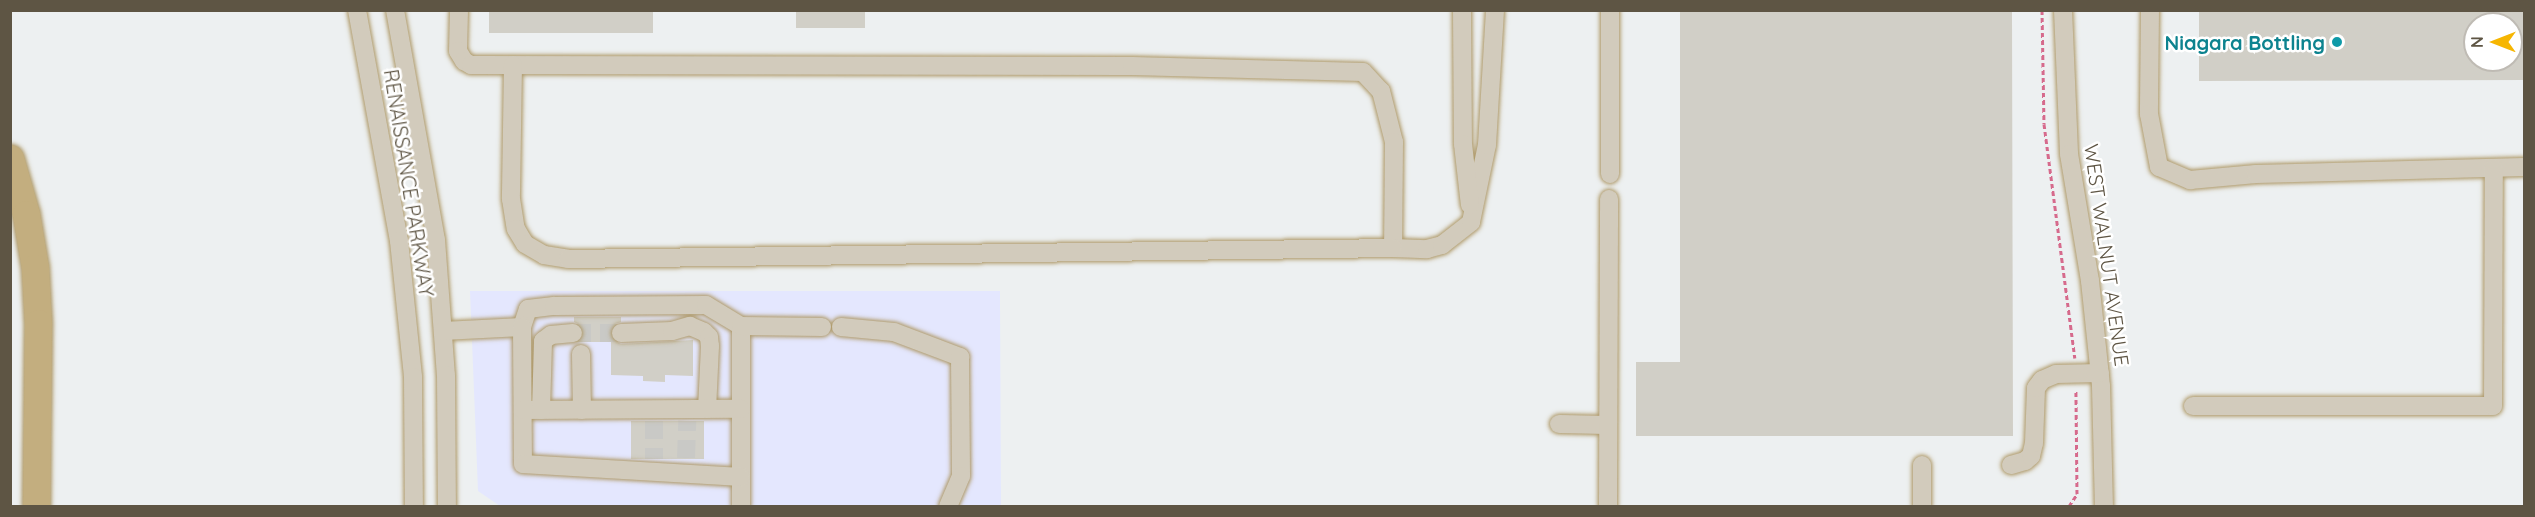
<!DOCTYPE html>
<html>
<head>
<meta charset="utf-8">
<style>
  body { margin:0 }
  #map { position:relative; width:2535px; height:517px; overflow:hidden; background:#edf0f1; font-family:Quicksand,sans-serif }
  div>[style] { position:absolute }
  .commercial>* { inset:0; background:#e4e7fe }
  .building>* { inset:0; background:#d1cfc7; transform-origin:0 0 }
  .minor-tunnel>* { height:18px; margin-top:-9px; transform-origin:0; background:repeating-linear-gradient(90deg,#c9c9c6 0 18px,transparent 0 27px) }
  .path>* { height:3px; margin-top:-1.5px; transform-origin:0; background:repeating-linear-gradient(90deg,#d66a8c 0 4.5px,transparent 0 7.5px) }
  .roads { filter:drop-shadow(0 0 2px #af9a6a) drop-shadow(0 0 2px #af9a6a) }
  .minor>* { height:18px; margin:-9px; padding:0 9px; transform-origin:9px; border-radius:9px; background:#d2cbbc }
  .highway>* { height:27px; margin:-13.5px; padding:0 13.5px; transform-origin:13.5px; border-radius:13.5px; background:#c3ae7f }
  .dots>* { width:16px; height:16px; translate:-50% -50%; box-sizing:border-box; border:3px solid #fff; border-radius:50% }
  span { translate:-50% -50%; white-space:nowrap; text-align:center; line-height:1.15; -webkit-text-stroke:5px #fff; paint-order:stroke }
  .culture-label { font-size:20px; color:#0d838f; font-weight:700 }
  .right { translate:-100% -50%; text-align:right }
  .street-label { font-size:20px; color:#5e5544 }
  .frame { position:absolute; inset:0; border:12px solid #5e5544; pointer-events:none }
  .north { position:absolute; left:2463px; top:12px; width:60px; height:60px; box-sizing:border-box; background:#fff; border:2px solid #bfbbb4; border-radius:50%; rotate:270deg; font-size:16px; font-weight:700; line-height:24px; text-align:center; color:#5e5544 }
  .north::after { content:''; display:block; margin:auto; width:21px; height:27px; background:#f6b602; clip-path:polygon(50% 0,100% 100%,50% 72%,0 100%) }
</style>
</head>
<body>
<div id="map">
  <div class="commercial">
    <div style="clip-path:polygon(470px 291px,1000px 291px,1001px 506px,500px 506px,478px 491px)"></div>
  </div>
  <div class="building">
    <div style="left:489px;top:10px;width:164px;height:23px"></div>
    <div style="left:796px;top:10px;width:69px;height:18px"></div>
    <div style="clip-path:polygon(1680px 10px,2012px 10px,2013px 436px,1636px 436px,1636px 362px,1680px 362px)"></div>
    <div style="clip-path:polygon(evenodd,2199px 10px,2524px 10px,2524px 80px,2199px 81px,2199px 10px,2475px 24px,2511px 24px,2511px 60px,2475px 60px,2475px 24px)"></div>
    <div style="clip-path:polygon(574px 317px,621px 317px,621px 322px,615px 324px,610px 333px,612px 339px,621px 344px,693px 340px,693px 376px,665px 375px,665px 382px,643px 381px,643px 376px,611px 375px,611px 342px,580px 342px,584px 331px,582px 326px,574px 322px)"></div>
    <div style="left:631px;top:421px;width:73px;height:38px"></div>
  </div>
  <div class="minor-tunnel">
    <div style="left:573px;top:333px;width:48px"></div>
    <div style="left:654px;top:421px;width:38px;rotate:90deg"></div>
    <div style="left:686px;top:458px;width:37px;rotate:-88deg"></div>
  </div>
  <div class="path">
    <div style="left:2042px;top:10px;width:114px;rotate:89deg"></div>
    <div style="left:2044px;top:124px;width:236px;rotate:82.5deg"></div>
    <div style="left:2069px;top:506px;width:14px;rotate:-56deg"></div>
    <div style="left:2077px;top:494px;width:103px;rotate:-90.6deg"></div>
  </div>
  <div class="roads">
    <div class="minor">
      <div style="left:357px;top:10px;width:235px;rotate:79.7deg"></div>
      <div style="left:399px;top:241px;width:137px;rotate:84.1deg"></div>
      <div style="left:413px;top:377px;width:129px;rotate:89.6deg"></div>
      <div style="left:395px;top:10px;width:234px;rotate:79.9deg"></div>
      <div style="left:436px;top:240px;width:135px;rotate:85.8deg"></div>
      <div style="left:446px;top:375px;width:131px;rotate:89.6deg"></div>
      <div style="left:459px;top:10px;width:41px;rotate:91.4deg"></div>
      <div style="left:458px;top:51px;width:12px;rotate:59deg"></div>
      <div style="left:464px;top:61px;width:8px;rotate:30deg"></div>
      <div style="left:471px;top:65px;width:661px;rotate:0.09deg"></div>
      <div style="left:1132px;top:66px;width:231px;rotate:1.5deg"></div>
      <div style="left:1363px;top:72px;width:26px;rotate:47deg"></div>
      <div style="left:1381px;top:91px;width:53px;rotate:75.7deg"></div>
      <div style="left:1394px;top:142px;width:106px;rotate:90.5deg"></div>
      <div style="left:1393px;top:248px;width:34px;rotate:2deg"></div>
      <div style="left:1427px;top:249px;width:16px;rotate:-15deg"></div>
      <div style="left:1442px;top:245px;width:37px;rotate:-38deg"></div>
      <div style="left:1471px;top:222px;width:79px;rotate:-78.3deg"></div>
      <div style="left:1487px;top:145px;width:135px;rotate:-86.6deg"></div>
      <div style="left:1462px;top:10px;width:134px;rotate:89.6deg"></div>
      <div style="left:1463px;top:144px;width:61px;rotate:83.5deg"></div>
      <div style="left:1610px;top:10px;width:164px;rotate:90deg"></div>
      <div style="left:2063px;top:10px;width:144px;rotate:87.6deg"></div>
      <div style="left:2069px;top:154px;width:129px;rotate:80.6deg"></div>
      <div style="left:2090px;top:281px;width:106px;rotate:84deg"></div>
      <div style="left:2101px;top:386px;width:120px;rotate:88.6deg"></div>
      <div style="left:2150px;top:10px;width:104px;rotate:90.6deg"></div>
      <div style="left:2149px;top:114px;width:54px;rotate:79.3deg"></div>
      <div style="left:2159px;top:167px;width:34px;rotate:23deg"></div>
      <div style="left:2190px;top:180px;width:66px;rotate:-5.2deg"></div>
      <div style="left:2256px;top:174px;width:268px;rotate:-1.5deg"></div>
      <div style="left:513px;top:65px;width:134px;rotate:90.9deg"></div>
      <div style="left:511px;top:199px;width:30px;rotate:81deg"></div>
      <div style="left:516px;top:229px;width:17px;rotate:59deg"></div>
      <div style="left:525px;top:244px;width:22px;rotate:30deg"></div>
      <div style="left:544px;top:255px;width:24px;rotate:9deg"></div>
      <div style="left:568px;top:259px;width:825px;rotate:-0.76deg"></div>
      <div style="left:741px;top:326px;width:180px;rotate:90deg"></div>
      <div style="left:522px;top:327px;width:19px;rotate:-72deg"></div>
      <div style="left:528px;top:309px;width:26px;rotate:-7deg"></div>
      <div style="left:554px;top:306px;width:152px;rotate:-0.4deg"></div>
      <div style="left:706px;top:305px;width:41px;rotate:31deg"></div>
      <div style="left:741px;top:326px;width:81px;rotate:0.7deg"></div>
      <div style="left:841px;top:327px;width:53px;rotate:5.4deg"></div>
      <div style="left:894px;top:332px;width:71px;rotate:20.7deg"></div>
      <div style="left:960px;top:357px;width:119px;rotate:89.5deg"></div>
      <div style="left:961px;top:476px;width:33px;rotate:113deg"></div>
      <div style="left:443px;top:331px;width:79px;rotate:-2.9deg"></div>
      <div style="left:522px;top:327px;width:137px;rotate:89.6deg"></div>
      <div style="left:523px;top:464px;width:218px;rotate:3.4deg"></div>
      <div style="left:621px;top:333px;width:51px;rotate:-2.2deg"></div>
      <div style="left:672px;top:331px;width:19px;rotate:-16deg"></div>
      <div style="left:690px;top:326px;width:15px;rotate:23deg"></div>
      <div style="left:704px;top:332px;width:7px;rotate:45deg"></div>
      <div style="left:709px;top:337px;width:9px;rotate:84deg"></div>
      <div style="left:710px;top:346px;width:63px;rotate:92.7deg"></div>
      <div style="left:581px;top:354px;width:56px;rotate:89deg"></div>
      <div style="left:2193px;top:406px;width:300px"></div>
      <div style="left:2493px;top:406px;width:238px;rotate:-89.8deg"></div>
      <div style="left:523px;top:410px;width:218px;rotate:-0.3deg"></div>
      <div style="left:541px;top:410px;width:69px;rotate:-88.3deg"></div>
      <div style="left:543px;top:341px;width:10px;rotate:-37deg"></div>
      <div style="left:551px;top:335px;width:22px;rotate:-5deg"></div>
      <div style="left:1559px;top:424px;width:49px;rotate:1.2deg"></div>
      <div style="left:1922px;top:465px;width:41px;rotate:90deg"></div>
      <div style="left:2011px;top:465px;width:15px;rotate:-16deg"></div>
      <div style="left:2025px;top:461px;width:8px;rotate:-40deg"></div>
      <div style="left:2031px;top:456px;width:13px;rotate:-77deg"></div>
      <div style="left:2034px;top:443px;width:55px;rotate:-87.9deg"></div>
      <div style="left:2036px;top:388px;width:10px;rotate:-53deg"></div>
      <div style="left:2042px;top:380px;width:15px;rotate:-23deg"></div>
      <div style="left:2056px;top:374px;width:44px;rotate:-1.3deg"></div>
      <div style="left:1608px;top:506px;width:307px;rotate:-89.8deg"></div>
    </div>
    <div class="highway">
      <div style="left:10px;top:158px;width:58px;rotate:74.1deg"></div>
      <div style="left:26px;top:214px;width:55px;rotate:80.5deg"></div>
      <div style="left:35px;top:268px;width:55px;rotate:86.9deg"></div>
      <div style="left:38px;top:323px;width:183px;rotate:90.6deg"></div>
    </div>
  </div>
  <div class="dots">
    <div style="left:2337px;top:42px;background:#0f9aa8"></div>
  </div>
  <div class="culture-label">
    <span class="right" style="left:2325px;top:42px">Niagara Bottling</span>
  </div>
  <div class="street-label">
    <span style="left:409px;top:183px;rotate:81deg">RENAISSANCE PARKWAY</span>
    <span style="left:2107px;top:255px;rotate:82deg">WEST WALNUT AVENUE</span>
  </div>
  <div class="frame"></div>
  <div class="north">N</div>
</div>
</body>
</html>
